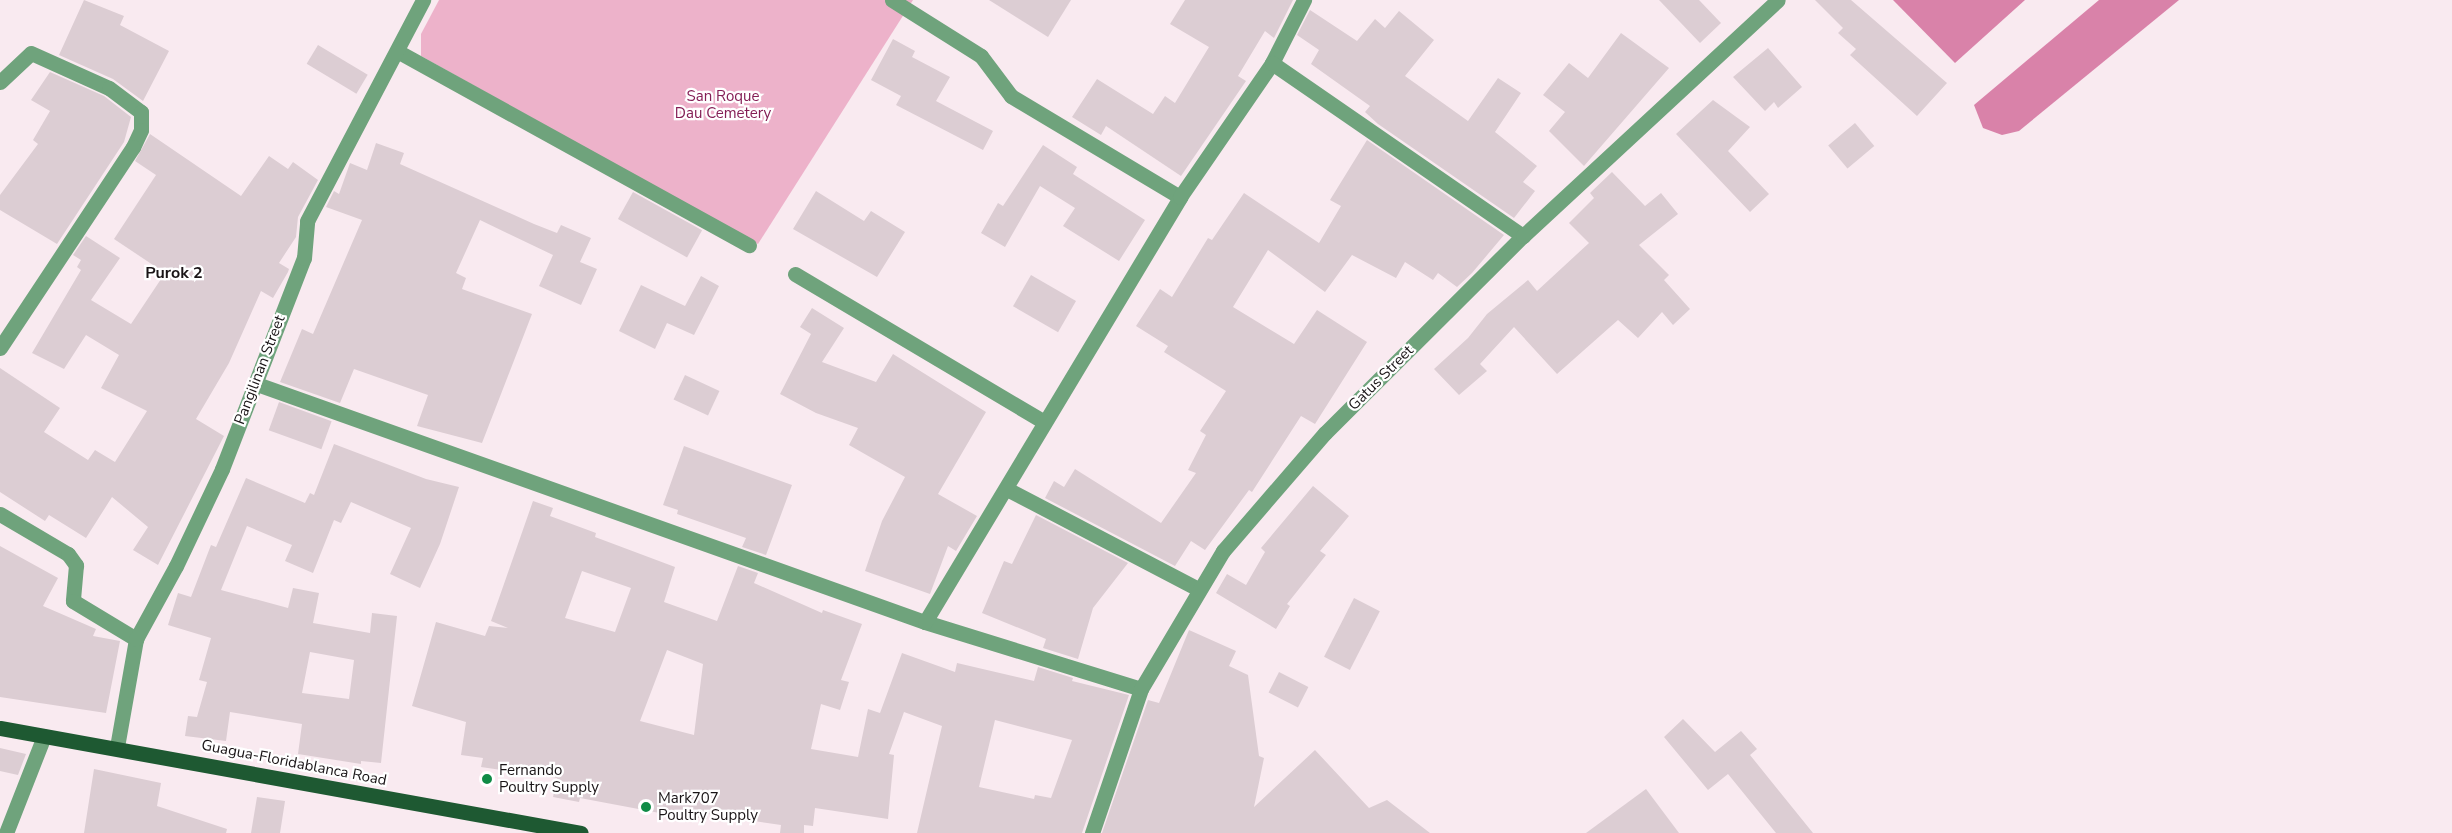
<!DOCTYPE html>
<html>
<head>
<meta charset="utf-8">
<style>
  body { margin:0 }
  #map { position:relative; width:2452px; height:833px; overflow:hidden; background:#f9eaf0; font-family:"Nunito Sans",sans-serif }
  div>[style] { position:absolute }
  .green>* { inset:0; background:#edb2ca }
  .water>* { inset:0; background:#d982a9 }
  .building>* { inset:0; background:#dccdd3; transform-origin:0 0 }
  .minor>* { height:15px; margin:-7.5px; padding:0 7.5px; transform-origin:7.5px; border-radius:7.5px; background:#6fa37c }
  .major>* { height:15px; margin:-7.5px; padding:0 7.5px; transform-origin:7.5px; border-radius:7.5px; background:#1e5932 }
  .dots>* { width:16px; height:16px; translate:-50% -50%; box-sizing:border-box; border:3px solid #fff; border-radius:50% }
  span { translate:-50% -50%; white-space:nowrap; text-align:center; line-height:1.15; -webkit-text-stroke:4.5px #fff; paint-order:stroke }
  .park-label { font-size:15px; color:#841e55 }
  .street-label { font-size:15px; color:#191416 }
  .poi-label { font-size:15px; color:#191416 }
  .left { translate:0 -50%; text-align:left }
  .neighbourhood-label { font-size:16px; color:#191416; font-weight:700 }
</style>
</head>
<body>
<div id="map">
  <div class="green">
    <div style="clip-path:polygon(439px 0,913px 0,758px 244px,421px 56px,421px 34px)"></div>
  </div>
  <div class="water">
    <div style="clip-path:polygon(1893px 0,2025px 0,1955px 63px)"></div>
    <div style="clip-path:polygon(2099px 0,2179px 0,2019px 131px,2002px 135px,1983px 128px,1974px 105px)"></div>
  </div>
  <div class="building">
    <div style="clip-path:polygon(84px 0,124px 16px,120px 25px,169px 51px,143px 101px,113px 79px,59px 55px)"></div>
    <div style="clip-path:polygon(989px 0,1071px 0,1048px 37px)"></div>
    <div style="clip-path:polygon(1185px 0,1293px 0,1274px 38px,1265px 31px,1238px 76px,1246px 81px,1181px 176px,1106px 126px,1101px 135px,1072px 117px,1097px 79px,1153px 114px,1165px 96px,1175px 103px,1209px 47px,1170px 24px)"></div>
    <div style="clip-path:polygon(1659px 0,1699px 0,1721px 23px,1700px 43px)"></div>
    <div style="clip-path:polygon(1815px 0,1851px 0,1947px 83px,1917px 116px,1850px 55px,1856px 49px,1838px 33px,1843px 28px)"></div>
    <div style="clip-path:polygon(1310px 10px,1357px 41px,1375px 19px,1385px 28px,1399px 11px,1434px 40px,1405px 76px,1468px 121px,1498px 78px,1521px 93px,1495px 132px,1537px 166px,1523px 182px,1535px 191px,1514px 218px,1378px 124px,1365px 112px,1370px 106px,1311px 64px,1319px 50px,1297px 35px)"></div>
    <div style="clip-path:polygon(1621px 33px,1669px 68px,1584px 166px,1549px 131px,1565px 112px,1543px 95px,1569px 63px,1588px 78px)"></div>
    <div style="clip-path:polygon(893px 39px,915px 51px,912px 57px,950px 77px,936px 101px,993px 131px,983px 150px,896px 105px,901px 96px,871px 80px)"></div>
    <div style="left:318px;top:45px;width:58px;height:22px;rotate:31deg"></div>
    <div style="clip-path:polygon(1768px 48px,1802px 87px,1778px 108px,1774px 102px,1765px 111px,1733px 77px)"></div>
    <div style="clip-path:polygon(50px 72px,104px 96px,131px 117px,124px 142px,57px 244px,0 210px,0 195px,38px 144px,33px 140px,50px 111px,31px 100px)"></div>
    <div style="clip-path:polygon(1713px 100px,1750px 127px,1728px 151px,1769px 194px,1750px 212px,1676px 134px)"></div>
    <div style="left:1855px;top:123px;width:30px;height:35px;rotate:50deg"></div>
    <div style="clip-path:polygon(150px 134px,241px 196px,269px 156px,288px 169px,293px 162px,318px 180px,298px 217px,296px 237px,279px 263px,289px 269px,288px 272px,273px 298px,261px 291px,229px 363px,196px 419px,224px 436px,158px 565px,133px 550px,148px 527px,112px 497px,86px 538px,49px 515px,45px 521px,0 492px,0 368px,60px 408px,44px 432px,88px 460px,95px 450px,115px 462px,147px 411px,101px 388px,119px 355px,86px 335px,64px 369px,32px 353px,81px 270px,77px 267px,81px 260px,73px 255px,86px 236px,120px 258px,91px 300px,131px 324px,165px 273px,114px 239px,156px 175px,135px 161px)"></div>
    <div style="clip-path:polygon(1367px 140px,1504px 235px,1472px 273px,1457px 287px,1438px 273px,1433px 280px,1405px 262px,1396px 278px,1352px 255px,1325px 292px,1268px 250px,1233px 307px,1294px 344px,1317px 310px,1367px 342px,1315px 424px,1301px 416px,1252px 492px,1249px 490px,1205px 550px,1191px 541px,1175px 566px,1045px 498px,1054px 481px,1064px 487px,1075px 469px,1161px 523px,1196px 473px,1188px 470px,1206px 435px,1200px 431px,1226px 391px,1164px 352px,1168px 346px,1136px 326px,1160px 289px,1172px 297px,1208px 238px,1212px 240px,1244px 193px,1319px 243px,1341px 206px,1330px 200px)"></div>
    <div style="clip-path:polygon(376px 143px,404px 153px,400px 164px,534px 224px,557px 233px,561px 225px,591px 238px,580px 262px,597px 269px,581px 305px,539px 286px,553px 255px,480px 220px,456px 273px,466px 278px,462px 289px,532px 314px,482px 443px,417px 426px,428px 395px,354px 369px,340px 403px,280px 382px,302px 329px,313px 334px,362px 220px,326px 207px,334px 191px,339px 194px,350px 163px,367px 170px)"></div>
    <div style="clip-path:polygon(1043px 145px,1077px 167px,1073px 174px,1145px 220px,1119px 261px,1063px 226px,1075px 208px,1040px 186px,1005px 247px,981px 233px,998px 203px,1003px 206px)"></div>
    <div style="clip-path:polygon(1612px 172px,1645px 206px,1661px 193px,1678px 214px,1639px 245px,1669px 275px,1664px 280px,1690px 309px,1673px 325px,1662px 312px,1638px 338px,1618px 320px,1557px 374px,1514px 327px,1480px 364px,1487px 371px,1459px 395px,1434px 369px,1468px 338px,1487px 314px,1528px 280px,1537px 291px,1589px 243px,1569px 223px,1594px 198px,1590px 193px)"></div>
    <div style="clip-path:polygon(816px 191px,864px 221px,871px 211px,905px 232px,877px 277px,793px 229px)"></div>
    <div style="left:633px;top:192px;width:79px;height:31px;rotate:29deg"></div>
    <div style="left:1031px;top:275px;width:52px;height:36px;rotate:30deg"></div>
    <div style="clip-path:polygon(701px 276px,719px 286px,694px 335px,667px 323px,655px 349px,619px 331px,641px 285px,685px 306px)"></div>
    <div style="clip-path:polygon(812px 308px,844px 328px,822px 362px,876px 382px,893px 354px,986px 412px,938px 494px,977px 516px,956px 551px,948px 546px,930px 594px,865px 571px,882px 521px,905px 477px,849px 445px,858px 428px,816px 413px,780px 394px,811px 334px,800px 327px)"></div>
    <div style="left:685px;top:375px;width:38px;height:27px;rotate:25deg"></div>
    <div style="left:279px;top:402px;width:56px;height:30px;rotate:20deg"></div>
    <div style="clip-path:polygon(evenodd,334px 444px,426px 479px,459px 487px,440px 544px,420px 588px,390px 574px,411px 528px,351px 502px,341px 523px,334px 520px,313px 573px,285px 561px,292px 545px,247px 526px,221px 590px,288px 608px,293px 588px,319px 593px,313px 623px,370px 633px,372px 613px,397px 616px,381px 763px,361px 761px,361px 764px,298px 754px,302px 724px,230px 712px,226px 741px,185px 736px,188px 716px,197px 717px,207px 682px,199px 680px,211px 638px,168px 625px,178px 593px,191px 597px,211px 545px,216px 547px,246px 478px,305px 503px,310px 493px,314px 495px,334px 444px,310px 652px,354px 660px,349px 699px,302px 693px,310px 652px)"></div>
    <div style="clip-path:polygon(684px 446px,792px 485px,766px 555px,742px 547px,746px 538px,677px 514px,678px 510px,663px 505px)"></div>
    <div style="clip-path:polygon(1313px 486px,1349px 516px,1320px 551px,1326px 555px,1287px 604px,1290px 606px,1276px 629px,1216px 593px,1227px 574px,1246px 585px,1265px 552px,1261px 548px)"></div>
    <div style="clip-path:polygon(evenodd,533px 501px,553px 508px,550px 516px,596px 533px,595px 537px,675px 567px,664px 602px,717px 621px,738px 566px,758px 573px,754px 583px,822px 613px,823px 610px,862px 624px,841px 680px,849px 682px,840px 710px,821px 704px,811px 749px,858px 757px,868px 709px,880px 713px,902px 653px,955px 672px,957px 663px,1034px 681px,1038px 667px,1073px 678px,1072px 681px,1129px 695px,1082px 833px,917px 833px,942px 726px,904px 712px,889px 754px,894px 755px,888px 819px,815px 808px,813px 826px,804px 825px,804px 833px,780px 833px,781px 825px,708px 814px,707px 819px,665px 814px,580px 798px,579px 802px,553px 797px,557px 778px,481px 767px,483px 758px,461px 755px,466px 722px,412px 706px,436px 622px,485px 636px,489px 626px,508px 628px,491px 621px,533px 501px,582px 571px,631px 588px,615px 632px,565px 618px,582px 571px,533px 501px,667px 650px,703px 664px,694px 735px,640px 721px,667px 650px,533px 501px,995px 720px,1072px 740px,1051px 798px,1035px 795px,1034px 799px,979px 787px,995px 720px)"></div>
    <div style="clip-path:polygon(1036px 515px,1128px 563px,1093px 608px,1078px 659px,1043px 648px,1046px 639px,982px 613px,1004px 561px,1012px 564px)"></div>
    <div style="clip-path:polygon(0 546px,58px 578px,43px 606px,96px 629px,93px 636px,120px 641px,106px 713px,0 697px)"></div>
    <div style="left:1354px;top:598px;width:29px;height:66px;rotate:27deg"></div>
    <div style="clip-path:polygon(1189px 630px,1236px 651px,1229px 666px,1248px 675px,1259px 756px,1264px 758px,1254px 807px,1315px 750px,1369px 808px,1387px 800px,1430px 833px,1102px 833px,1148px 700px,1159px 703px)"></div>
    <div style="left:1279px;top:672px;width:33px;height:23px;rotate:27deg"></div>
    <div style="clip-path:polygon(1683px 719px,1715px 752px,1741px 731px,1757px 749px,1750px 755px,1813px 833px,1776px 833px,1728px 774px,1708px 790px,1664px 737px)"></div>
    <div style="clip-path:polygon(0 748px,26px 754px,18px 775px,0 771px)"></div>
    <div style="clip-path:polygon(94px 769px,161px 783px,157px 806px,227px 829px,226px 833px,84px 833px)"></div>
    <div style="clip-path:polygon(1646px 789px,1679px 833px,1586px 833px)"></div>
    <div style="clip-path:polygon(257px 797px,285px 801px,280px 833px,251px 833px)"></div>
  </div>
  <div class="minor">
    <div style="left:892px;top:0;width:105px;rotate:32.2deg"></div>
    <div style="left:981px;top:56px;width:50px;rotate:53.1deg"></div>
    <div style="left:1011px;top:96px;width:197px;rotate:30.9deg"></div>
    <div style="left:397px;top:51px;width:402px;rotate:28.9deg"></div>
    <div style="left:1272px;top:63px;width:71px;rotate:-63.1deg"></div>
    <div style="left:0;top:82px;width:42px;rotate:-43.1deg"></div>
    <div style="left:31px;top:53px;width:85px;rotate:24.2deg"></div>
    <div style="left:109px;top:88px;width:40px;rotate:37deg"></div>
    <div style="left:141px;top:112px;width:18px;rotate:90deg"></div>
    <div style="left:141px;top:130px;width:19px;rotate:115deg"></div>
    <div style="left:133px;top:147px;width:241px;rotate:123.5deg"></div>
    <div style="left:795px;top:274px;width:290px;rotate:30.7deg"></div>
    <div style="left:254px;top:383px;width:712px;rotate:19.61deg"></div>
    <div style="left:925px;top:622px;width:226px;rotate:17.2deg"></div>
    <div style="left:1007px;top:489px;width:216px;rotate:27.6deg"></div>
    <div style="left:0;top:514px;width:79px;rotate:30.5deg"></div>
    <div style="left:68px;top:554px;width:14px;rotate:54deg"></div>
    <div style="left:76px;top:565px;width:36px;rotate:95deg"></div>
    <div style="left:73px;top:601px;width:74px;rotate:31.1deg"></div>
    <div style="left:925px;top:622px;width:496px;rotate:-59deg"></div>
    <div style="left:1180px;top:197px;width:163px;rotate:-55.5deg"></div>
    <div style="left:1272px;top:63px;width:305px;rotate:34.6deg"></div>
    <div style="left:117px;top:747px;width:110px;rotate:-80deg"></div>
    <div style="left:136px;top:639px;width:83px;rotate:-61.3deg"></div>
    <div style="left:176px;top:566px;width:107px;rotate:-64.6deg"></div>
    <div style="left:222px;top:469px;width:226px;rotate:-68.8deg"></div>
    <div style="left:304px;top:258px;width:37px;rotate:-85deg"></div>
    <div style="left:307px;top:221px;width:250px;rotate:-62.3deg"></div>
    <div style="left:6px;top:833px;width:104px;rotate:-68.6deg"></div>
    <div style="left:1092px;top:833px;width:152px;rotate:-71.2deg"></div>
    <div style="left:1141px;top:689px;width:161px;rotate:-59.3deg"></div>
    <div style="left:1223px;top:551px;width:156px;rotate:-49.2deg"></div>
    <div style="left:1325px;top:433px;width:279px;rotate:-44.9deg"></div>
    <div style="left:1523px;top:236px;width:347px;rotate:-42.8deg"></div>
  </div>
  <div class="major">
    <div style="left:0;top:728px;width:590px;rotate:10.24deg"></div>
  </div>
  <div class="dots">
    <div style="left:487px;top:779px;background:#0f8b46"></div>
    <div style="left:646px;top:807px;background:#0f8b46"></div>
  </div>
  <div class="park-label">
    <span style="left:723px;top:105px">San Roque<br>Dau Cemetery</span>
  </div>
  <div class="street-label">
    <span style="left:260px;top:370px;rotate:-69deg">Pangilinan Street</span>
    <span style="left:1381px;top:378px;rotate:-45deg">Gatus Street</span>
    <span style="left:294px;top:763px;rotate:11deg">Guagua-Floridablanca Road</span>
  </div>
  <div class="poi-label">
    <span class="left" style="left:499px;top:779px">Fernando<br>Poultry Supply</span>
    <span class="left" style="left:658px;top:807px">Mark707<br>Poultry Supply</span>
  </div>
  <div class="neighbourhood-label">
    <span style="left:174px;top:273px">Purok 2</span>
  </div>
</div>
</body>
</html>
